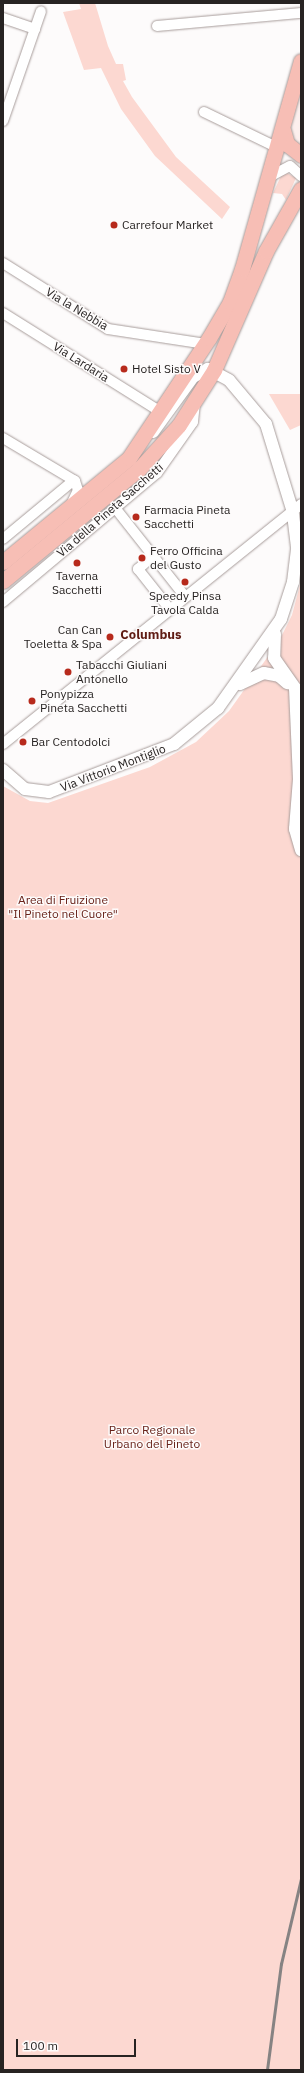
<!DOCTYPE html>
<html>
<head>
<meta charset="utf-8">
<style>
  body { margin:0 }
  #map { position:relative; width:304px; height:2073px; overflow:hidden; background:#fdfbfb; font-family:"IBM Plex Sans",sans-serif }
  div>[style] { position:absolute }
  .built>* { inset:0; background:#fcefed }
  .green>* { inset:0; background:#fcd8d1 }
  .roads { filter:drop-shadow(0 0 1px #a89d9b) drop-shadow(0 0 1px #a89d9b) }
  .minor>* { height:10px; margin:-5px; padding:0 5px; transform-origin:5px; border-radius:5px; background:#fff }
  .tertiary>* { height:12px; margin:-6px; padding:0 6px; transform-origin:6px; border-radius:6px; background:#fff }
  .primary>* { height:15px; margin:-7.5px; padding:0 7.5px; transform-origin:7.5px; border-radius:7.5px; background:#f7beb5 }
  .rail>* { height:2.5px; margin:-1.25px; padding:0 1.25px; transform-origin:1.25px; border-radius:1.25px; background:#868383 }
  .dots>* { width:11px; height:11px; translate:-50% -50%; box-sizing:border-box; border:2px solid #fdfbfb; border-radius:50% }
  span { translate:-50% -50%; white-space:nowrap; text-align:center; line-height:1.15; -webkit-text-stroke:3px #fdfbfb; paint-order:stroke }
  .poi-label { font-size:12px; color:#272322 }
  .left { translate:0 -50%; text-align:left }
  .right { translate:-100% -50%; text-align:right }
  .street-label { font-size:12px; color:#272322 }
  .park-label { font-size:12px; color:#69231a }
  .neighbourhood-label { font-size:13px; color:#5f1c14; font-weight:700 }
  .frame { position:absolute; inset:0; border:4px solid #272322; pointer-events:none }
  .scale { position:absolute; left:16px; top:2039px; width:120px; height:18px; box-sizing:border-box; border:2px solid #272322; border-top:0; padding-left:5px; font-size:12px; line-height:14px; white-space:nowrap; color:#272322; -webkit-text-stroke:3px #fdfbfb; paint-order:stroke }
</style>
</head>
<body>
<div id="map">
  <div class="built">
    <div style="clip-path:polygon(301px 79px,301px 151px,295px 147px,289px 128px)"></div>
  </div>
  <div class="green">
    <div style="clip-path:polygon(79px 3px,95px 3px,108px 46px,116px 64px,123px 64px,126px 80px,123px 81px,132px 97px,176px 157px,230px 207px,222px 219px,155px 156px,121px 109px,101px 68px,84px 70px,63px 12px,81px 9px)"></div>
    <div style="clip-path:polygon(287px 173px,296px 178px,286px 200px,282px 194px,273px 193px,281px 176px)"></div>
    <div style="clip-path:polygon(269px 394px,301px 394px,301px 425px,290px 430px)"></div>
    <div style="clip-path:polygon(301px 581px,301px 2070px,3px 2070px,3px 786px,30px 801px,48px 803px,150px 767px,196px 742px,229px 711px,279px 641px,292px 615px)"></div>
  </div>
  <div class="roads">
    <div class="minor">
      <div style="left:3px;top:18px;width:34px;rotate:19deg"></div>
      <div style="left:157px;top:26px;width:145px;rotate:-5.2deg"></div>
      <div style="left:204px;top:112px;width:82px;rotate:25.9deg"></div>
      <div style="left:3px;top:121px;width:116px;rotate:-70.9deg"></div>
      <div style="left:271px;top:176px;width:21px;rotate:-28deg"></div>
      <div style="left:290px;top:166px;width:15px;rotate:42deg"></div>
      <div style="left:3px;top:263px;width:124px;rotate:32.2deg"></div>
      <div style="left:108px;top:329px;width:99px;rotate:8.7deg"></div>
      <div style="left:3px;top:313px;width:184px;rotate:32.1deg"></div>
      <div style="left:3px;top:438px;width:84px;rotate:30.8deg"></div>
      <div style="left:75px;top:481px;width:9px;rotate:72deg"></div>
      <div style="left:78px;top:490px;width:14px;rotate:115deg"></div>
      <div style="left:116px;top:509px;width:110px;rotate:51.7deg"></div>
      <div style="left:3px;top:539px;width:92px;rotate:-39.7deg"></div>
      <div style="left:153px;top:556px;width:20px;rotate:139deg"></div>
      <div style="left:138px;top:569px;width:48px;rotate:51.7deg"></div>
      <div style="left:3px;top:602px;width:201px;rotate:-40deg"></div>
      <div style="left:157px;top:473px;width:62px;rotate:-54.8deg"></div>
      <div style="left:193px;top:422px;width:18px;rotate:-84deg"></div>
      <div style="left:3px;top:744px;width:383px;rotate:-38.8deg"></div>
    </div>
    <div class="tertiary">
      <div style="left:275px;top:634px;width:24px;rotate:92deg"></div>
      <div style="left:274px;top:658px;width:37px;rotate:55deg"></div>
      <div style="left:295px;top:688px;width:91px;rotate:87.5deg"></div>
      <div style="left:299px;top:779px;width:50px;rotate:94.6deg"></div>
      <div style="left:295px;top:829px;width:22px;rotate:74deg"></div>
      <div style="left:240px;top:684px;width:26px;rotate:-25deg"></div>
      <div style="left:264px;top:673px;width:15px;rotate:11deg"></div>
      <div style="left:279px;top:676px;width:11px;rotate:41deg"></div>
      <div style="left:3px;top:770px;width:29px;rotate:41deg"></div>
      <div style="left:25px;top:789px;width:24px;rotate:7deg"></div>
      <div style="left:49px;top:792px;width:134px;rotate:-21deg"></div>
      <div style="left:174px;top:744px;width:57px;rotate:-39.3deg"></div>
      <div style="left:218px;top:708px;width:109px;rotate:-54.7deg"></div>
      <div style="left:281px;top:619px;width:39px;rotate:-72deg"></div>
      <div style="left:293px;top:582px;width:35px;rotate:-83deg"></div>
      <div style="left:297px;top:547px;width:38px;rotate:-97deg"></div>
      <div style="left:292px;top:509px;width:89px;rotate:-107deg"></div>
      <div style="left:266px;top:424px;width:57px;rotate:-130.1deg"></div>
      <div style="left:229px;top:380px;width:24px;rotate:-152deg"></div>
      <div style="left:208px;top:369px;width:17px;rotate:152deg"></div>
      <div style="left:193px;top:377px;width:68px;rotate:126deg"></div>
    </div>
    <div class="primary">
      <div style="left:283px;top:130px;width:15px;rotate:74deg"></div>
      <div style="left:287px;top:144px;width:18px;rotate:38deg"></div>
      <div style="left:3px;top:562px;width:163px;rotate:-39.5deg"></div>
      <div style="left:129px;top:458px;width:144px;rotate:-56.3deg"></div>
      <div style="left:209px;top:338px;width:42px;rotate:-59.7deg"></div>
      <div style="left:230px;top:302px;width:35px;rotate:-70deg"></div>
      <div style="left:242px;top:269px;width:216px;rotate:-74.2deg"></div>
      <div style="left:3px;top:581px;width:176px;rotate:-39.5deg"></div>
      <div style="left:139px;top:469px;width:59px;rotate:-47.7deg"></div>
      <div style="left:179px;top:425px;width:65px;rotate:-57.5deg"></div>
      <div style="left:214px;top:370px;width:130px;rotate:-66.4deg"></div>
      <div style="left:266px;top:251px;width:71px;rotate:-60.6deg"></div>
    </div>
  </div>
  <div class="rail">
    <div style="left:267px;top:2070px;width:107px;rotate:-82.5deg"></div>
    <div style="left:281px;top:1964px;width:87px;rotate:-76.8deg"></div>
  </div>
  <div class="dots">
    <div style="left:114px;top:225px;background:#b72a1c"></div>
    <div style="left:124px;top:369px;background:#b72a1c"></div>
    <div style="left:136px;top:517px;background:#b72a1c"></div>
    <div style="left:142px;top:558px;background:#b72a1c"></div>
    <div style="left:77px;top:563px;background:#b72a1c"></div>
    <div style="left:185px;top:582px;background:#b72a1c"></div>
    <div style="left:110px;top:637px;background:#b72a1c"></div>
    <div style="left:68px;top:672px;background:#b72a1c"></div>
    <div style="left:32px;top:701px;background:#b72a1c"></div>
    <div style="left:23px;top:742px;background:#b72a1c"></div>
  </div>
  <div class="poi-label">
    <span class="left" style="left:122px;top:225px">Carrefour Market</span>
    <span class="left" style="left:132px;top:369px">Hotel Sisto V</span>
    <span class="left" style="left:144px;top:517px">Farmacia Pineta<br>Sacchetti</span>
    <span class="left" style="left:150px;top:558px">Ferro Officina<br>del Gusto</span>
    <span style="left:77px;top:583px">Taverna<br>Sacchetti</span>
    <span style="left:185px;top:603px">Speedy Pinsa<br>Tavola Calda</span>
    <span class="right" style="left:102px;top:637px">Can Can<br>Toeletta &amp; Spa</span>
    <span class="left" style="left:76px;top:672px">Tabacchi Giuliani<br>Antonello</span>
    <span class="left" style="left:40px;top:701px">Ponypizza<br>Pineta Sacchetti</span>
    <span class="left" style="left:31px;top:742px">Bar Centodolci</span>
  </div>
  <div class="street-label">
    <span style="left:77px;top:309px;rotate:31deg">Via la Nebbia</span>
    <span style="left:81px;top:362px;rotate:32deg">Via Lardaria</span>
    <span style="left:110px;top:510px;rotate:-41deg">Via della Pineta Sacchetti</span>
    <span style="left:113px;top:768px;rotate:-21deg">Via Vittorio Montiglio</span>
  </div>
  <div class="park-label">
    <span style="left:63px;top:907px">Area di Fruizione<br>"Il Pineto nel Cuore"</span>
    <span style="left:152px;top:1437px">Parco Regionale<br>Urbano del Pineto</span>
  </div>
  <div class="neighbourhood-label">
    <span style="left:151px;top:635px">Columbus</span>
  </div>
  <div class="frame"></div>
  <div class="scale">100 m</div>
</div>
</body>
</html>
